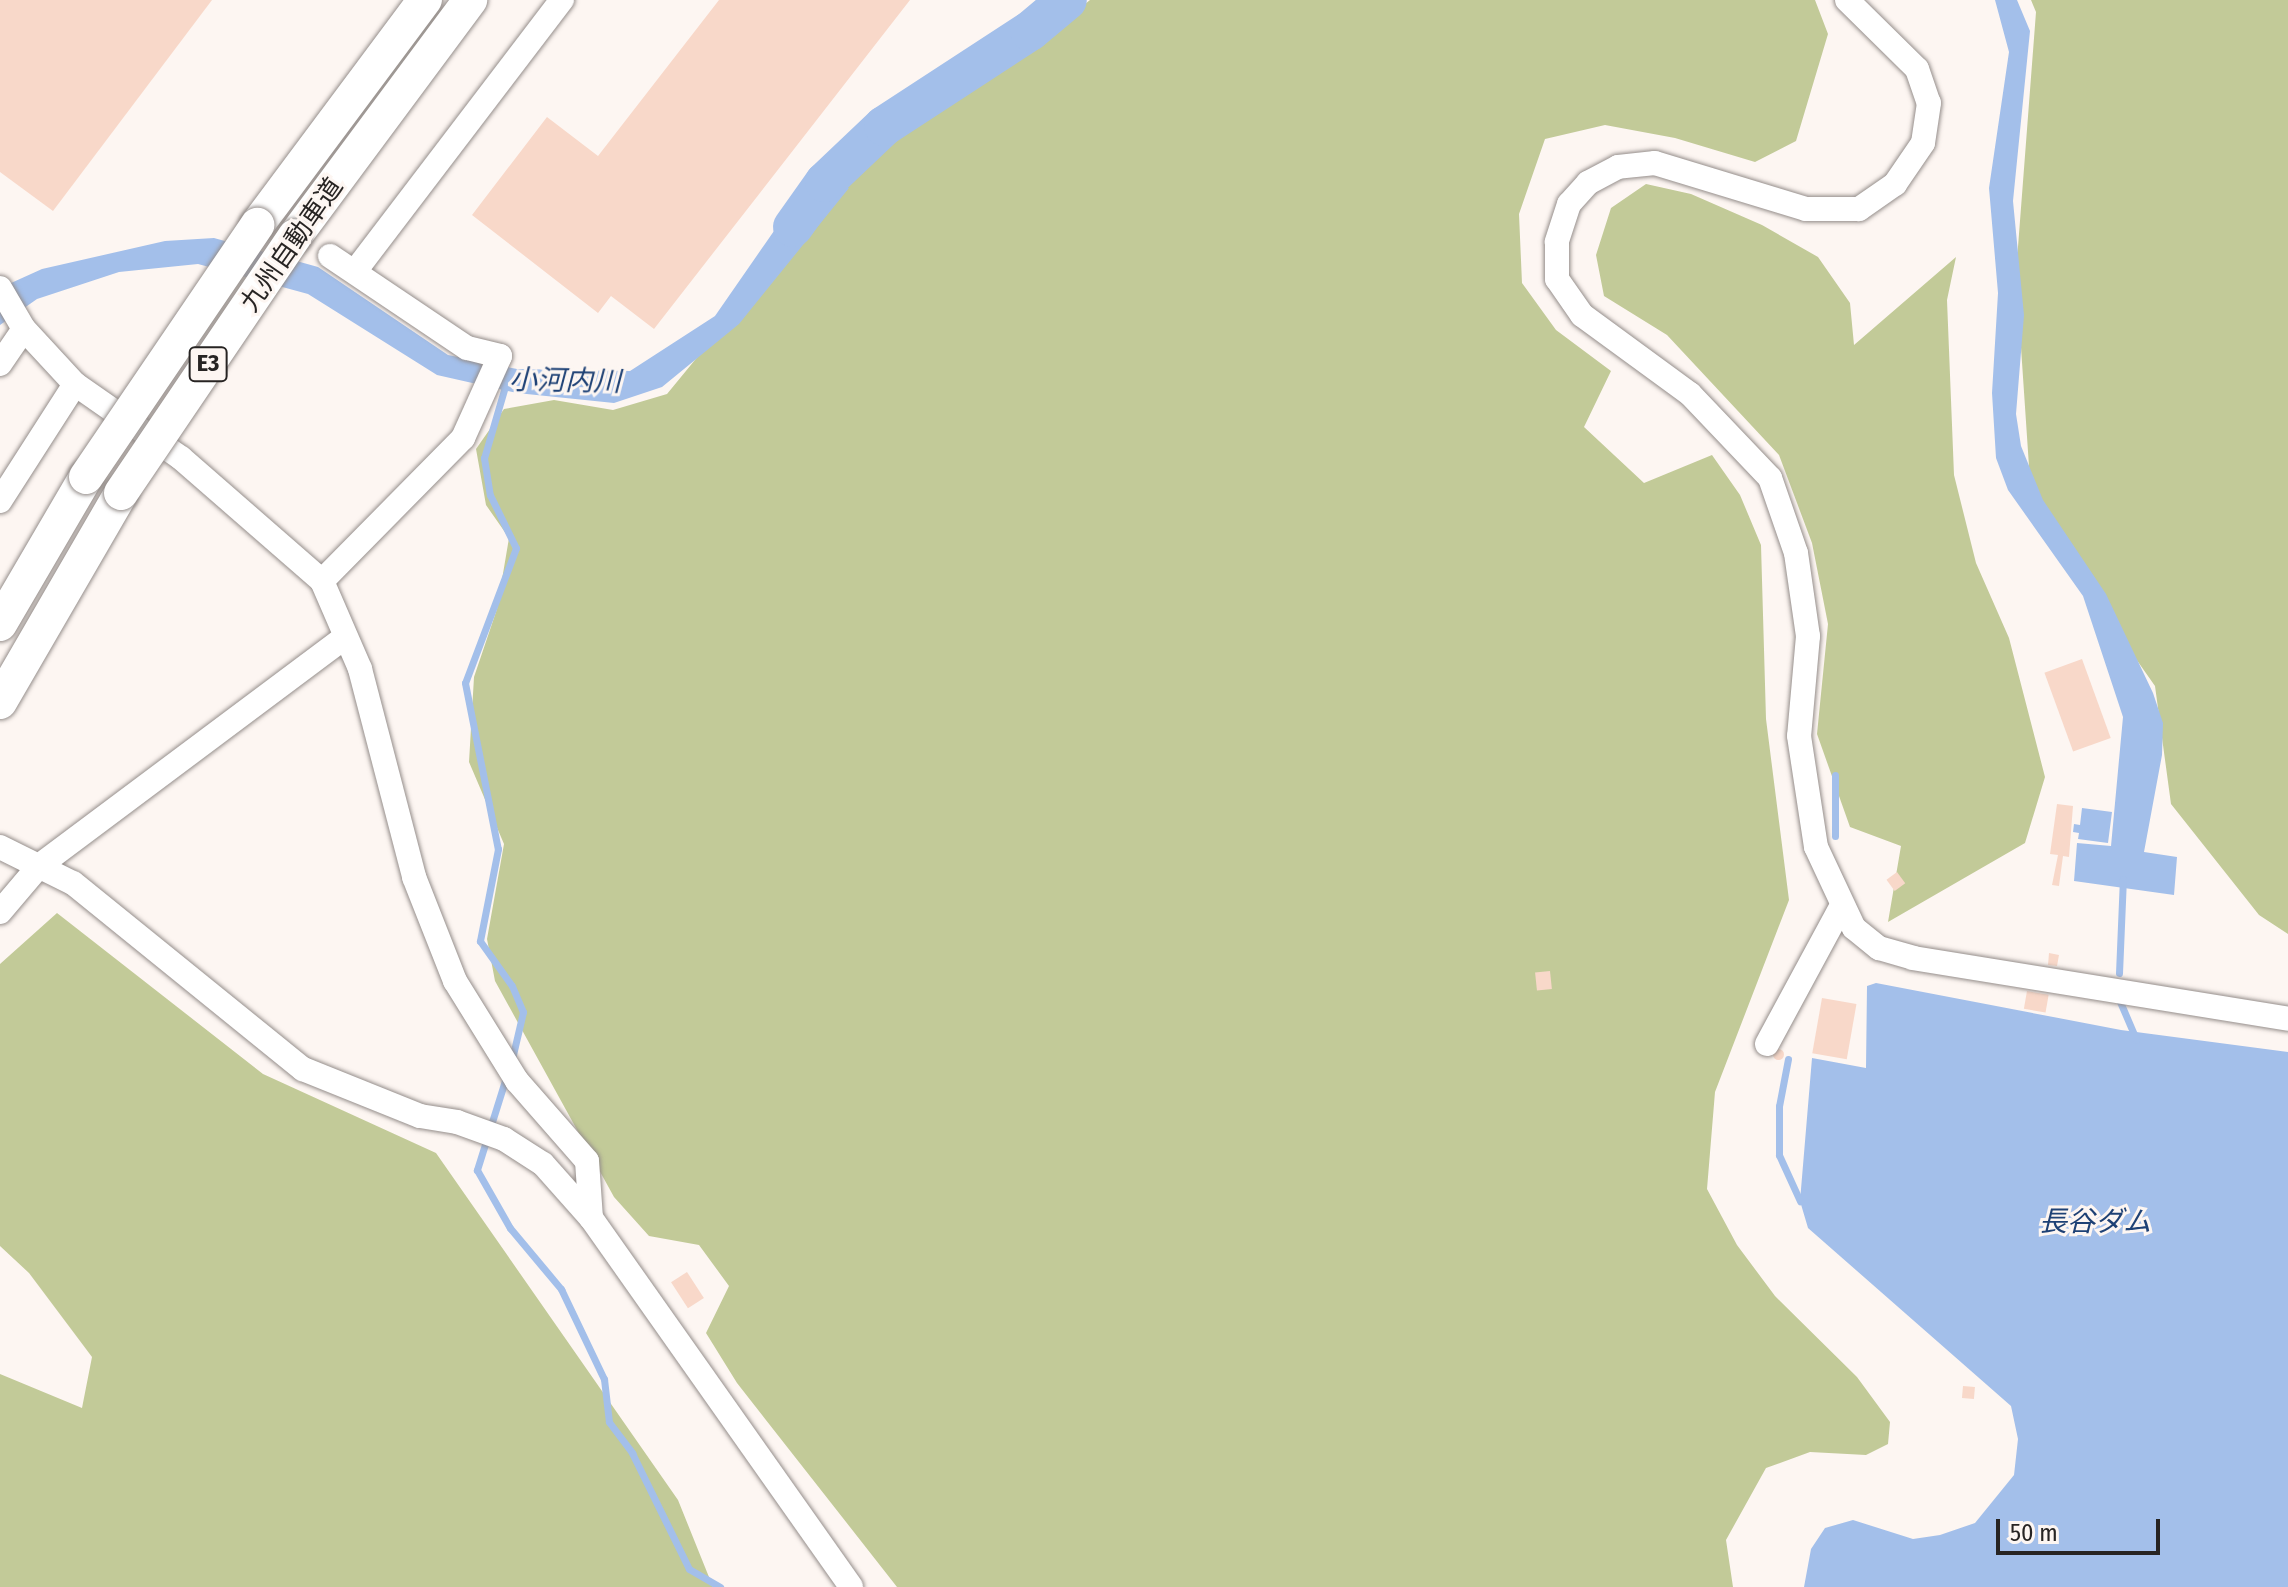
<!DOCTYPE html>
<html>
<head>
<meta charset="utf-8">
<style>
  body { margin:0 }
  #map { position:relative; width:2288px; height:1587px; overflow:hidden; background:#fdf6f2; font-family:"Fira Sans Condensed","Noto Sans JP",sans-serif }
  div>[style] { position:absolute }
  .forest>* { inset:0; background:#c2ca98 }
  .water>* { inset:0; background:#a3bfea }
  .stream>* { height:7px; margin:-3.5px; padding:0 3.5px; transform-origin:3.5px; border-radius:3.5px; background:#a3bfea }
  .river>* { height:40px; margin:-20px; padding:0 20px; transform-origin:20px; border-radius:20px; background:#a3bfea }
  .building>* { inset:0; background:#f8d8c9; transform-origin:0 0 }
  .round { border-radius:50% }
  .roads { filter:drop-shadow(0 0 2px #958e8b) drop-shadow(0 0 2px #958e8b) }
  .minor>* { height:24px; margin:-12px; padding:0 12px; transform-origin:12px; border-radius:12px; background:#fff }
  .highway>* { height:34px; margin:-17px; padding:0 17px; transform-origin:17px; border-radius:17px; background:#fff }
  .bridges { filter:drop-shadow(0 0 2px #958e8b) drop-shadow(0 0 2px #958e8b) }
  .highway-bridge>* { height:34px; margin:-17px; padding:0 17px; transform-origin:17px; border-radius:17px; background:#fff }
  span { translate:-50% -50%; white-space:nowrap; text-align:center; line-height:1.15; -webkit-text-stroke:6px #fdf6f2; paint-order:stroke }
  .shield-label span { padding:2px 6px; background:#fdf6f2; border:2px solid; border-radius:6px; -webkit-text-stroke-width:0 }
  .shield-label { font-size:24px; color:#272423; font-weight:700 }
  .street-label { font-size:26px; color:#272423 }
  .water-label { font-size:28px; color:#1e4175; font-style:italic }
  .scale { position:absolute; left:1996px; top:1519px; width:164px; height:36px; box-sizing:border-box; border:4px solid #272423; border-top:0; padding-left:10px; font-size:24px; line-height:28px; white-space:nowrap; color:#272423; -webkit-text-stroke:6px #fdf6f2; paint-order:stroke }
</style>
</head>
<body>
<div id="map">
  <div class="forest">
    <div style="clip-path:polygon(1090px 0,1815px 0,1828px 34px,1796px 141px,1755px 162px,1675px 138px,1605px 125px,1545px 139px,1519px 214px,1522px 283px,1556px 330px,1611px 371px,1584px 427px,1644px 483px,1712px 455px,1740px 495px,1761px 545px,1766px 719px,1789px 900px,1715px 1092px,1707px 1189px,1737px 1245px,1775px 1296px,1857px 1377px,1890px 1422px,1888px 1444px,1866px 1455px,1810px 1452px,1766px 1468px,1726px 1540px,1733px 1587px,897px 1587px,737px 1383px,706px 1333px,729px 1286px,699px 1245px,649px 1236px,614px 1197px,495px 981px,487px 939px,504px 844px,469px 762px,474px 677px,497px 609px,509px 538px,486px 505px,476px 449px,504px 409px,554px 400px,613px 410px,667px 394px,837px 187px,936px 109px,1002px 72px)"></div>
    <div style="clip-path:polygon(2031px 0,2288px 0,2288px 934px,2259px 915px,2171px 804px,2155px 686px,2032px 511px,2016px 273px,2036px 12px)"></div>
    <div style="clip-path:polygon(1646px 184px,1691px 194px,1762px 225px,1818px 257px,1850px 303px,1854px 345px,1956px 257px,1947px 300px,1954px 475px,1976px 563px,2009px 638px,2045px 777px,2025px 843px,1888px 922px,1901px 846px,1850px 827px,1817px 734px,1828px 624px,1812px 543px,1779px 455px,1667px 335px,1604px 296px,1596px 255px,1611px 208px)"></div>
    <div style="clip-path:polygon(57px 913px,263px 1074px,436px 1153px,678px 1500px,713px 1587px,0 1587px,0 1374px,82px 1408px,92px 1357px,29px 1273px,0 1246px,0 964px)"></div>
  </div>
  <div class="water">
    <div style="clip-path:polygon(1995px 0,2017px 0,2030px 31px,2013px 201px,2024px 315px,2016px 414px,2021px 446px,2043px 500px,2106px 594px,2153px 693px,2163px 723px,2162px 755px,2144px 852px,2177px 857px,2174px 895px,2074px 881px,2077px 843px,2111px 846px,2123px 717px,2083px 596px,2008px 490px,1996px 458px,1992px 393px,1998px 293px,1989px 188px,2009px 52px)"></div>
    <div style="clip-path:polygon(810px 179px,849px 188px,739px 324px,662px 387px,614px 403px,517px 393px,437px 375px,308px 294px,198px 264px,119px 272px,37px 299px,0 325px,0 288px,42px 269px,165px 241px,214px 238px,318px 267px,448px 355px,517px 369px,630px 371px,715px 316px)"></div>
    <div style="clip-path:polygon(2082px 808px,2112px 812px,2108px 843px,2078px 839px,2079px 833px,2073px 832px,2074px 824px,2080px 825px)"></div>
    <div style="clip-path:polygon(1876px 983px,2121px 1030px,2288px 1052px,2288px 1587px,1804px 1587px,1811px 1549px,1825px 1528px,1853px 1520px,1913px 1539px,1940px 1535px,1975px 1523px,2014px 1475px,2018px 1439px,2011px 1406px,1808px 1228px,1800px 1201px,1812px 1058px,1866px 1068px,1867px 986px)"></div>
  </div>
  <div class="stream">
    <div style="left:506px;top:383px;width:78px;rotate:106.3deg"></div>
    <div style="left:484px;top:458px;width:37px;rotate:81deg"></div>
    <div style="left:490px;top:495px;width:59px;rotate:63.9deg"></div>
    <div style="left:516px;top:548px;width:144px;rotate:110.7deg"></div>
    <div style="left:465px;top:683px;width:169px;rotate:78.8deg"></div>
    <div style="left:498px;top:849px;width:94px;rotate:101.1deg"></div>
    <div style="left:480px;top:941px;width:55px;rotate:54.6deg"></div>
    <div style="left:512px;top:986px;width:28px;rotate:67deg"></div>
    <div style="left:523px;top:1012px;width:48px;rotate:103.2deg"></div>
    <div style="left:1835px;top:775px;width:61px;rotate:90deg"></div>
    <div style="left:2119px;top:973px;width:94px;rotate:-87.6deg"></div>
    <div style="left:2118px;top:997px;width:46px;rotate:66.8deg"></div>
    <div style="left:1788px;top:1059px;width:48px;rotate:100.8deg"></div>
    <div style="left:1779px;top:1106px;width:49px;rotate:90deg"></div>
    <div style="left:1779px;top:1155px;width:51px;rotate:65.5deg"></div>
    <div style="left:507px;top:1074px;width:101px;rotate:107.4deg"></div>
    <div style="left:477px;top:1170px;width:67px;rotate:60.4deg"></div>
    <div style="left:510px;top:1228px;width:80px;rotate:50.1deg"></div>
    <div style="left:561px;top:1289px;width:100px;rotate:64.5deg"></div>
    <div style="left:604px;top:1379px;width:43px;rotate:83.4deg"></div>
    <div style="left:609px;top:1422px;width:39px;rotate:53deg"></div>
    <div style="left:632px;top:1453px;width:129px;rotate:63.8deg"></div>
    <div style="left:689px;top:1569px;width:36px;rotate:30deg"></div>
  </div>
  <div class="river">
    <div style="left:793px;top:227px;width:55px;rotate:-54.6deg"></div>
    <div style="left:825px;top:182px;width:81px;rotate:-43.5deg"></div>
    <div style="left:884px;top:126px;width:174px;rotate:-33.1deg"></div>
    <div style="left:1030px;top:31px;width:48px;rotate:-40deg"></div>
  </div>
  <div class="building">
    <div style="clip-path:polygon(0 0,212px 0,53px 211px,0 172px)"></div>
    <div style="clip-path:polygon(719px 0,910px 0,654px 329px,611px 296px,598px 313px,472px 215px,547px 117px,598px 156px)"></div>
    <div style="left:2082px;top:659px;width:84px;height:40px;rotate:70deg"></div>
    <div style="clip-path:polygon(2057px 804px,2073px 806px,2069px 857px,2063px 856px,2059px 886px,2052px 885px,2058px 855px,2050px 854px)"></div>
    <div style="left:1897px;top:872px;width:14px;height:13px;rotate:54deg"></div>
    <div style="clip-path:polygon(2049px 953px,2059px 955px,2057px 966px,2048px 965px)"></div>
    <div style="left:1550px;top:971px;width:18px;height:15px;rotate:84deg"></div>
    <div style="left:2027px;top:991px;width:22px;height:18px;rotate:10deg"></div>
    <div style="left:1822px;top:998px;width:35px;height:56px;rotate:10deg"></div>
    <div class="round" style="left:1772.5px;top:1048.5px;width:11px;height:11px"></div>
    <div style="left:687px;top:1272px;width:31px;height:19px;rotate:57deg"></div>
    <div style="left:1963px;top:1386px;width:12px;height:12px;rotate:5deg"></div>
  </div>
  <div class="roads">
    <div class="minor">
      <div style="left:1847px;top:0;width:98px;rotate:44.6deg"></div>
      <div style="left:1917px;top:69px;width:36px;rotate:71deg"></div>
      <div style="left:1929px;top:103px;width:40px;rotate:98.5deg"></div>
      <div style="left:1923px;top:143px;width:50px;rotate:124.3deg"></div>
      <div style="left:1895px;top:184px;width:44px;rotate:145.2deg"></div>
      <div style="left:1859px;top:209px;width:53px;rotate:180deg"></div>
      <div style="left:1806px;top:209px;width:158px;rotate:-163.1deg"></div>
      <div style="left:1655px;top:163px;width:37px;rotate:174deg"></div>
      <div style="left:1618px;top:167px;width:34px;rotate:152deg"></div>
      <div style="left:1588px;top:183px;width:28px;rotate:132deg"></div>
      <div style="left:1569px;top:204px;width:40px;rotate:108deg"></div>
      <div style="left:1557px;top:242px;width:37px;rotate:90deg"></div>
      <div style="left:1557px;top:279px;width:44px;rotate:55.2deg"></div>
      <div style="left:1582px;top:315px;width:134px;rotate:36.2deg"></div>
      <div style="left:1690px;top:394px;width:116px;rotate:46.4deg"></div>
      <div style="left:1770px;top:478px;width:79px;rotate:70.9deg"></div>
      <div style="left:1796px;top:553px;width:84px;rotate:81.8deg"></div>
      <div style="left:1808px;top:636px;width:100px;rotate:95.1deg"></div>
      <div style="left:1799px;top:736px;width:112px;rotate:81.3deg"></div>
      <div style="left:1816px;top:847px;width:89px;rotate:64.9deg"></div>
      <div style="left:1854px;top:928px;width:32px;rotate:39deg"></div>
      <div style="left:1879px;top:948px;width:35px;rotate:16deg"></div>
      <div style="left:1913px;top:958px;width:380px;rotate:9.2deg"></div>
      <div style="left:356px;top:270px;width:340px;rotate:-52.7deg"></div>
      <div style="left:0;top:288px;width:48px;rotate:59.7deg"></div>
      <div style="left:24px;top:329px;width:75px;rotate:47.2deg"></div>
      <div style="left:75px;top:384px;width:129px;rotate:34.9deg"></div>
      <div style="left:181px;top:458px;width:187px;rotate:41.1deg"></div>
      <div style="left:322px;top:581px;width:96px;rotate:66.6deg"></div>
      <div style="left:360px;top:669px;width:215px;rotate:75.4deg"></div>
      <div style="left:414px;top:877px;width:112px;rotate:68.5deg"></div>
      <div style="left:455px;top:981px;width:118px;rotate:58.2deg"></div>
      <div style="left:517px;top:1081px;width:106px;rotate:48.8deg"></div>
      <div style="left:587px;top:1161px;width:57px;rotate:86deg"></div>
      <div style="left:0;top:364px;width:42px;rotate:-55.6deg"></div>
      <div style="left:0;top:501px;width:139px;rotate:-57.3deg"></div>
      <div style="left:322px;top:581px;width:201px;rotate:-45.4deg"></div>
      <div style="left:463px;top:438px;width:90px;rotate:-65.7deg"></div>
      <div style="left:500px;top:356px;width:34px;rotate:-166deg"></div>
      <div style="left:467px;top:348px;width:165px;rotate:-146.1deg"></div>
      <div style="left:0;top:847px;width:81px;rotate:26.3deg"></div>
      <div style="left:73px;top:883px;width:296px;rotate:39deg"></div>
      <div style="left:303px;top:1069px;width:126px;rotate:21.9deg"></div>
      <div style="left:420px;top:1116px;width:37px;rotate:9deg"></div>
      <div style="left:457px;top:1122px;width:50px;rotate:19.9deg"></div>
      <div style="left:504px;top:1139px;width:46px;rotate:32.7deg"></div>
      <div style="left:543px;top:1164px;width:72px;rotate:48.4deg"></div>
      <div style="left:591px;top:1218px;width:451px;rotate:54.8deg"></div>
      <div style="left:0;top:912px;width:60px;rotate:-49.7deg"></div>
      <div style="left:39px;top:866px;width:381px;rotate:-36.8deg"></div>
      <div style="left:1767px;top:1044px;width:156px;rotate:-61.6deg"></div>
    </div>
    <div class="highway">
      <div style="left:257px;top:225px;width:281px;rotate:-53.3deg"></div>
      <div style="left:295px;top:236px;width:294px;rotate:-53.4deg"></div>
      <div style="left:0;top:624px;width:170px;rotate:-59.7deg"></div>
      <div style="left:0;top:702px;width:241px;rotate:-59.9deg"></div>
    </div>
  </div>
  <div class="bridges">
    <div class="highway-bridge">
      <div style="left:86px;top:477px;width:305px;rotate:-55.8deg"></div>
      <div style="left:121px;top:493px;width:310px;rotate:-55.9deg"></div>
    </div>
  </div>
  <div class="shield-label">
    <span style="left:208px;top:364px">E3</span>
  </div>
  <div class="street-label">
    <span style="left:292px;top:245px;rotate:-55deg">九州自動車道</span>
  </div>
  <div class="water-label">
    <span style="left:565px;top:381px;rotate:1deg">小河内川</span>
    <span style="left:2095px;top:1222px">長谷ダム</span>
  </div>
  <div class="scale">50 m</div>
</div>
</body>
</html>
